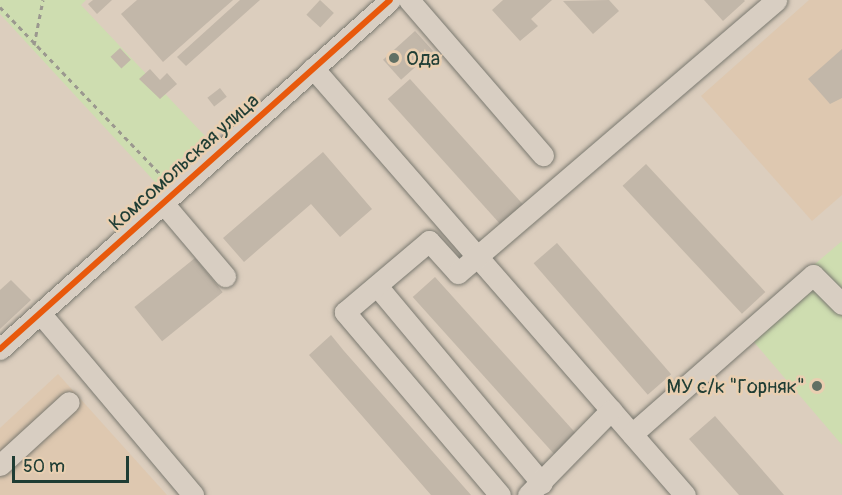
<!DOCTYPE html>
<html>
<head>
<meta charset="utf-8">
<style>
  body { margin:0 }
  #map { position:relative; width:842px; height:495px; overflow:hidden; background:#dccebe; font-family:Pangolin,sans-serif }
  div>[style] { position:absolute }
  .built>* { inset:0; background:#dec8b0 }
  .green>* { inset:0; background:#ceddb0 }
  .building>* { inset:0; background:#c2b7a9; transform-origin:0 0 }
  .path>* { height:3px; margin-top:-1.5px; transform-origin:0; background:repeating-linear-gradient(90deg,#9b988f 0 4.5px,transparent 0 9px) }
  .roads { filter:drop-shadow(0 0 2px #7a7970) drop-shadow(0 0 2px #7a7970) }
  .minor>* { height:21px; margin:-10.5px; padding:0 10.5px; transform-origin:10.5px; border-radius:10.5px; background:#d8cec2 }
  .cycleway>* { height:6px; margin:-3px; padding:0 3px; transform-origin:3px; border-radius:3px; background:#e8590c }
  .dots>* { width:16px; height:16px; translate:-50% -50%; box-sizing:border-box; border:3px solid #e9cfb1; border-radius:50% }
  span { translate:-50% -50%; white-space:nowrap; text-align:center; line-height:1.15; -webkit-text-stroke:5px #e9cfb1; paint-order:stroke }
  .poi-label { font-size:20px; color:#1f3d34 }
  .left { translate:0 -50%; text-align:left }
  .right { translate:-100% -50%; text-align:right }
  .street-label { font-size:20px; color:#1f3d34 }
  .scale { position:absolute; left:12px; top:456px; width:117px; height:27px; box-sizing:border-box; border:3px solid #1f3d34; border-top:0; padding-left:8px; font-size:18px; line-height:21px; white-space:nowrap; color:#1f3d34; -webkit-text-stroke:4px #e9cfb1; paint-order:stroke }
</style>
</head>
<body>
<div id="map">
  <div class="built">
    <div style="clip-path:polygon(809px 0,842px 0,842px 195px,812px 221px,701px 96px)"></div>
    <div style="clip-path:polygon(58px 374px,167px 495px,0 495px,0 428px)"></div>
  </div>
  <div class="green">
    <div style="clip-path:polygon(0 0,86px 0,81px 5px,205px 136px,156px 183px,0 14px)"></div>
    <div style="clip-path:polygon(842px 241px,842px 445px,741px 327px)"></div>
  </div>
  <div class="building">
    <div style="clip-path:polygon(93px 0,112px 0,97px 14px,88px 4px)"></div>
    <div style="clip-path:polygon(137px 0,233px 0,163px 62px,121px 14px)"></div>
    <div style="clip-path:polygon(240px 0,260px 0,186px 66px,177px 57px)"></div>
    <div style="left:320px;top:0;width:19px;height:20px;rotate:43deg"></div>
    <div style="clip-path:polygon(503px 0,552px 0,531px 19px,538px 26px,520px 41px,492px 10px)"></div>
    <div style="clip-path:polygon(609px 0,619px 11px,593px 34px,563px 1px)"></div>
    <div style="clip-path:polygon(704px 0,744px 0,745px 1px,723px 21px)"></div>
    <div style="left:415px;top:31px;width:27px;height:43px;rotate:48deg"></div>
    <div style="left:120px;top:48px;width:16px;height:13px;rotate:47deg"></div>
    <div style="clip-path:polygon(842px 49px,842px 98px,830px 104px,808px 79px)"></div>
    <div style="clip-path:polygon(150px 69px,160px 80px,167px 73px,177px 84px,160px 99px,139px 79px)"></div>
    <div style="left:410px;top:79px;width:169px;height:30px;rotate:48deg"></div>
    <div style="left:220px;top:88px;width:11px;height:16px;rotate:52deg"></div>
    <div style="clip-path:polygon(323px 152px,372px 209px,340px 237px,311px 204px,244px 262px,223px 238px)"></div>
    <div style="left:646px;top:164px;width:175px;height:32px;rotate:47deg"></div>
    <div style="left:557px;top:243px;width:174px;height:31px;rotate:49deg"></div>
    <div style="left:195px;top:258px;width:44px;height:78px;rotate:51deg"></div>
    <div style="left:435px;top:277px;width:215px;height:30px;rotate:48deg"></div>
    <div style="clip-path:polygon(11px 280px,31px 300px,0 329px,0 290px)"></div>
    <div style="clip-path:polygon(331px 335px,344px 351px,471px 495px,431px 495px,309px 355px)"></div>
    <div style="clip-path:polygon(715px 416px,784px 495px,739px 495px,689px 439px)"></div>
  </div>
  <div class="path">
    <div style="left:0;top:7px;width:238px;rotate:46.2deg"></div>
    <div style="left:34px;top:45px;width:46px;rotate:-78.7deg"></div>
  </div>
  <div class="roads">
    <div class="minor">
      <div style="left:409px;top:0;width:205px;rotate:49.2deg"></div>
      <div style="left:313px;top:68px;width:566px;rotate:48.94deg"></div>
      <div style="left:163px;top:203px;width:96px;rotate:49.7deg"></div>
      <div style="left:377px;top:286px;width:257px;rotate:50.1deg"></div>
      <div style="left:40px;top:313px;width:238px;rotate:49.9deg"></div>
      <div style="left:0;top:349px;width:523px;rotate:-41.82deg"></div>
      <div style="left:632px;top:434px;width:241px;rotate:-41.3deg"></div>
      <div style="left:813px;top:275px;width:41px;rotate:45deg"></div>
      <div style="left:0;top:465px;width:93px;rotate:-42.4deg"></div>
      <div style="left:500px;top:495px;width:240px;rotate:-130.3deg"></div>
      <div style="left:345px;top:312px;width:110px;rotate:-40.2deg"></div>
      <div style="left:429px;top:241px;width:43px;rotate:47.8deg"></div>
      <div style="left:458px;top:273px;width:419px;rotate:-40.6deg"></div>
      <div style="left:528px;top:495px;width:119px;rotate:-45.7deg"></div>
    </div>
  </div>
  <div class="cycleway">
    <div style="left:0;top:349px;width:523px;rotate:-41.82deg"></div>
  </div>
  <div class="dots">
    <div style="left:394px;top:58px;background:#617064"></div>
    <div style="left:817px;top:386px;background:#617064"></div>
  </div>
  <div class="poi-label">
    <span class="left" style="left:406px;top:58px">Ода</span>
    <span class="right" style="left:805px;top:386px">МУ с/к "Горняк"</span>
  </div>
  <div class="street-label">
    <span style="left:184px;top:162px;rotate:-42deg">Комсомольская улица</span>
  </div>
  <div class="scale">50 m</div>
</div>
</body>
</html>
